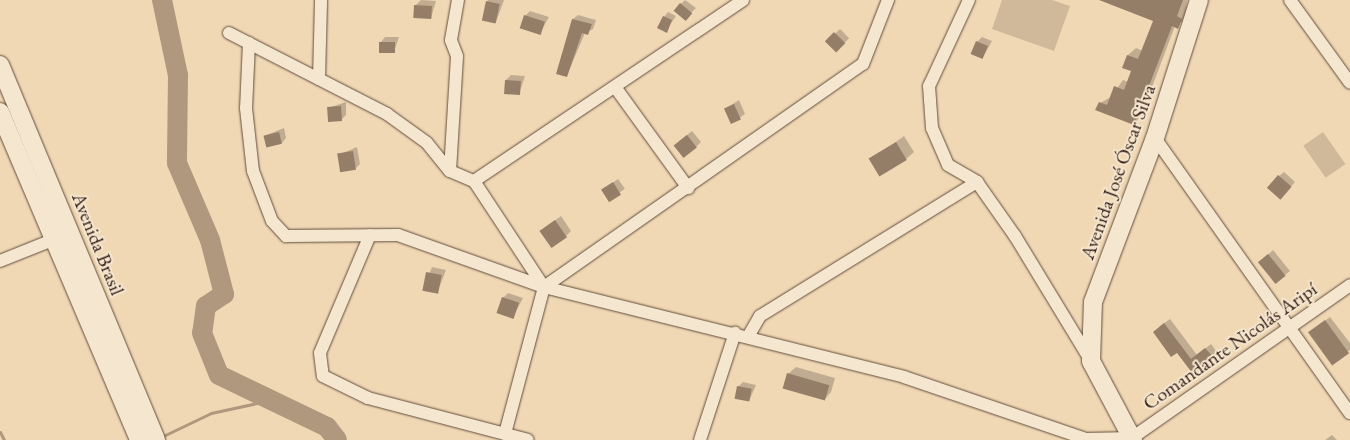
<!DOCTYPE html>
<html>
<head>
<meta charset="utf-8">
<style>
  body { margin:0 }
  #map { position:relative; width:1350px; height:440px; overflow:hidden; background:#f0d8b5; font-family:"EB Garamond",serif }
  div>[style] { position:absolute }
  .green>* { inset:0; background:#d0b89a; transform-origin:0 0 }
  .shadow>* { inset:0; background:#0003; transform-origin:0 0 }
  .stream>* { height:3px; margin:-1.5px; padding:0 1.5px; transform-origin:1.5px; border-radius:1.5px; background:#b0987e }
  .river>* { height:20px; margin:-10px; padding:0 10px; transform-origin:10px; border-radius:10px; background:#b0987e }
  .building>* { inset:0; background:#957e68; transform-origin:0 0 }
  .roads { filter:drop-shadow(0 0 1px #624c3c) drop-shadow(0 0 1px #624c3c) }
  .street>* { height:12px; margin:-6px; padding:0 6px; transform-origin:6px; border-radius:6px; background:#f5e6cf }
  .secondary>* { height:18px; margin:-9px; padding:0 9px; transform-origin:9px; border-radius:9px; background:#f5e6cf }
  span { translate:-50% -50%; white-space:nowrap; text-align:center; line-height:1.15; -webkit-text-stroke:4px #f5e6cf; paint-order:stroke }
  .street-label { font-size:20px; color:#331d14 }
</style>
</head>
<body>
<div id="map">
  <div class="green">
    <div style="clip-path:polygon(1002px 0,1052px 0,1070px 6px,1054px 51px,992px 29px)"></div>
    <div style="left:1323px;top:132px;width:39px;height:24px;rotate:55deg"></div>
  </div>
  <div class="shadow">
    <div style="clip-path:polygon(421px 0,436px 1px,431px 18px,416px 5px)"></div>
    <div style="clip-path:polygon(488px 0,504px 0,496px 22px,487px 2px)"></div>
    <div style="clip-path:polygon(685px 0,696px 8px,685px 19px,675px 10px)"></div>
    <div style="clip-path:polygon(1101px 0,1187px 0,1185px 20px,1175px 26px,1141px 116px,1134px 124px,1100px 103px,1111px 97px,1123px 80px,1128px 82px,1132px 70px,1124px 67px,1128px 55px,1136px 48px,1143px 51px,1155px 21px)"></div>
    <div style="clip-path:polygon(530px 11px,549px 17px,540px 33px,525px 16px)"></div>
    <div style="clip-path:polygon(668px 12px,676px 16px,666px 31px,664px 17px)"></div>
    <div style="clip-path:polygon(578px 15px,596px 20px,593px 29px,585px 33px,567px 75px,573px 19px)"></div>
    <div style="left:840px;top:29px;width:13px;height:18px;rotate:45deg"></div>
    <div style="clip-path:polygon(385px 37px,399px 37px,394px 52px,381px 42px)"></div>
    <div style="clip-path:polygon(982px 37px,992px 41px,983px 57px,977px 42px)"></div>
    <div style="clip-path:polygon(511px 75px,525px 76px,519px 94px,506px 80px)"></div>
    <div style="clip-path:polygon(739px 100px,745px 114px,732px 123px,725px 109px)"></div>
    <div style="clip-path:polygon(346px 102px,346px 115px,342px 119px,328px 108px)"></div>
    <div style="clip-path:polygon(284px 128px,286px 138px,282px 143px,264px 136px)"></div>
    <div style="clip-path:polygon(692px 131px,701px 142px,696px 147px,679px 141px)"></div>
    <div style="clip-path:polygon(904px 136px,914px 152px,906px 159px,871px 160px)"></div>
    <div style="clip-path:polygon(357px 147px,360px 164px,356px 168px,338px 155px)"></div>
    <div style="clip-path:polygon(1284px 172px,1295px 182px,1285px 193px,1279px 176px)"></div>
    <div style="left:618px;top:179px;width:12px;height:20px;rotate:55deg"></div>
    <div style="clip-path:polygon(561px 216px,571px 231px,566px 236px,540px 231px)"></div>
    <div style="clip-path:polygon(1273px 250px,1290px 271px,1285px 275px,1264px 258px)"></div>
    <div style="clip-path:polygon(432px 267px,446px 270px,437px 293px,423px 290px)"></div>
    <div style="clip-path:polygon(508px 293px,523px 298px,513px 317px,503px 298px)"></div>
    <div style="clip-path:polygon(1330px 317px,1350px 343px,1350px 350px,1332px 364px,1314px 329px)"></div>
    <div style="clip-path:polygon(1170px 319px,1197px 355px,1211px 344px,1217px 352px,1193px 372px,1159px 327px)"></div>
    <div style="clip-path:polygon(796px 367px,835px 378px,831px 392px,824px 400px,788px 374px)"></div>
    <div style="clip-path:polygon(743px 382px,756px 385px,749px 401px,738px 387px)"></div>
    <div style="clip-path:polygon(1332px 435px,1337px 440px,1325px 440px)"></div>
  </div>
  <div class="stream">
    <div style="left:0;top:432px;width:9px;rotate:63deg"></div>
    <div style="left:161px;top:437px;width:55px;rotate:-25.6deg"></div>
    <div style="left:211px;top:413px;width:61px;rotate:-12.2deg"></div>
  </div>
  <div class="river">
    <div style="left:162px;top:0;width:77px;rotate:78deg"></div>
    <div style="left:178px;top:75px;width:88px;rotate:90.7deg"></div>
    <div style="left:177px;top:163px;width:84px;rotate:66.8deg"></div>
    <div style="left:210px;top:240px;width:56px;rotate:75.5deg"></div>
    <div style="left:224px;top:294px;width:22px;rotate:146deg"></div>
    <div style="left:206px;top:306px;width:27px;rotate:98deg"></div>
    <div style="left:202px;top:333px;width:45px;rotate:68deg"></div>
    <div style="left:219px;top:375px;width:120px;rotate:25.7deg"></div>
    <div style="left:327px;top:427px;width:16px;rotate:52deg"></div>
  </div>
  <div class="building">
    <div style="clip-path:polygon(1099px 0,1183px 0,1177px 16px,1182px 19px,1178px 29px,1172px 26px,1134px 125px,1095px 110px,1099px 102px,1107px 105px,1114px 86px,1124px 90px,1131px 71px,1122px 68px,1127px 55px,1138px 59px,1153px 21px)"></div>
    <div style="left:486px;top:1px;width:14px;height:20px;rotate:12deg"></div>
    <div style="left:680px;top:3px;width:16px;height:10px;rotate:40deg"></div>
    <div style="left:414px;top:5px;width:18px;height:13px;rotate:3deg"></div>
    <div style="left:524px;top:15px;width:22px;height:14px;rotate:18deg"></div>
    <div style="clip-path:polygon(663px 16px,672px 20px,667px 33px,657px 28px)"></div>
    <div style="clip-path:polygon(572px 19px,592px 24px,588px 35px,582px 33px,567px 77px,556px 74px)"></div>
    <div style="left:834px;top:32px;width:16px;height:13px;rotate:45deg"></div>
    <div style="left:976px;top:41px;width:13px;height:14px;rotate:23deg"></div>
    <div style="left:379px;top:42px;width:16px;height:11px"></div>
    <div style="left:505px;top:80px;width:16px;height:14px;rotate:4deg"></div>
    <div style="left:734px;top:104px;width:17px;height:11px;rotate:66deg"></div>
    <div style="left:341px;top:106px;width:15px;height:14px;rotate:86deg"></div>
    <div style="left:279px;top:132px;width:12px;height:16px;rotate:76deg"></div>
    <div style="left:687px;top:135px;width:16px;height:17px;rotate:52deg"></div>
    <div style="left:896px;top:142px;width:21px;height:32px;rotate:59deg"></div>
    <div style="left:353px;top:151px;width:19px;height:16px;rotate:81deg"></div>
    <div style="left:1278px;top:175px;width:18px;height:17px;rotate:41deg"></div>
    <div style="left:613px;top:182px;width:15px;height:14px;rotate:58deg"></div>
    <div style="left:555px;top:220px;width:21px;height:19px;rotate:55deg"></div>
    <div style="left:1268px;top:254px;width:28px;height:13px;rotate:51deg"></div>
    <div style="left:426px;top:272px;width:16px;height:19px;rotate:11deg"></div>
    <div style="left:502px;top:297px;width:18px;height:17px;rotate:19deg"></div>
    <div style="left:1325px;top:320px;width:41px;height:21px;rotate:54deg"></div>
    <div style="clip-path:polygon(1164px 323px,1191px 359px,1205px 348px,1214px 358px,1193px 374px,1177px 353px,1171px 357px,1153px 332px)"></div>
    <div style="left:787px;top:373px;width:44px;height:16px;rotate:16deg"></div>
    <div style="left:737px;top:386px;width:15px;height:13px;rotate:11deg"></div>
  </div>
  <div class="roads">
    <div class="street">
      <div style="left:969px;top:0;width:95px;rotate:114.9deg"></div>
      <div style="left:929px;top:86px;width:42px;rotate:85.9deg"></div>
      <div style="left:932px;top:128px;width:40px;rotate:66.6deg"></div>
      <div style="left:948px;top:165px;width:34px;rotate:30deg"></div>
      <div style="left:977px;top:182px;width:66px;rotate:54.9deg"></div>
      <div style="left:1015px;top:236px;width:146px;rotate:58.7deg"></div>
      <div style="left:1290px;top:0;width:102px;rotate:54.1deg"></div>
      <div style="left:229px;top:33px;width:178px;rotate:27.1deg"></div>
      <div style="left:387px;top:114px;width:49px;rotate:35.9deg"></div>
      <div style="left:427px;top:143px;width:36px;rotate:51deg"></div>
      <div style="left:450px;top:171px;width:26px;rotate:23deg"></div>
      <div style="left:474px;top:181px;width:127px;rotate:56.6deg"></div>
      <div style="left:544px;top:287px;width:152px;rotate:104.9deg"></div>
      <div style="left:249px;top:43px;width:65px;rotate:92.6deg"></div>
      <div style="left:246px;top:108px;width:63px;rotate:83.7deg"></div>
      <div style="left:253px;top:171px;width:53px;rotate:69.2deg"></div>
      <div style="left:272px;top:221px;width:21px;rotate:47deg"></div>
      <div style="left:286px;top:236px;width:112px;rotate:-0.5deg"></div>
      <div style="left:398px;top:235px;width:155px;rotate:19.6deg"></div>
      <div style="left:544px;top:287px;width:371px;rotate:14deg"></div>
      <div style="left:904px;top:377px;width:192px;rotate:18.8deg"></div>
      <div style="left:1086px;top:439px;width:46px;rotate:-1.2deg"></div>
      <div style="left:319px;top:79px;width:79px;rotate:-88.5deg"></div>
      <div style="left:615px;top:87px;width:125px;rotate:54.1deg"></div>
      <div style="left:1155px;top:138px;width:337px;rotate:54.7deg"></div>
      <div style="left:450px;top:171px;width:115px;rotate:-86.5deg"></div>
      <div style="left:457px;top:56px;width:17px;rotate:-111deg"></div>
      <div style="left:451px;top:40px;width:41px;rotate:-80.1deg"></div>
      <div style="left:474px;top:181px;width:324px;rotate:-33.9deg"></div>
      <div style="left:370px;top:235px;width:128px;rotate:113deg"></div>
      <div style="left:320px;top:353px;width:23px;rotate:83deg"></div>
      <div style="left:323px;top:376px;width:50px;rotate:26.1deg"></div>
      <div style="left:368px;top:398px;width:165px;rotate:14.7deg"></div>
      <div style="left:0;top:261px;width:65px;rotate:-21.8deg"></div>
      <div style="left:544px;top:287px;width:389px;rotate:-35deg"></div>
      <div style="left:863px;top:64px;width:69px;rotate:-68.7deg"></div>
      <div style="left:749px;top:335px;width:22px;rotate:-60deg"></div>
      <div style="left:760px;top:316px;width:255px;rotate:-31.7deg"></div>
      <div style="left:700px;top:440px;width:113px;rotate:-71.9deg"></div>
      <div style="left:1129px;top:440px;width:270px;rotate:-35deg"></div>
    </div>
    <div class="secondary">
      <div style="left:0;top:65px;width:406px;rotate:67.4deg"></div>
      <div style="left:0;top:112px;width:356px;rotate:67deg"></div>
      <div style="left:1133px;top:440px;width:89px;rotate:-118deg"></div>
      <div style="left:1091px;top:361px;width:59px;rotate:-88.1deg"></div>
      <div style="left:1093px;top:302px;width:175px;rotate:-69.3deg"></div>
      <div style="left:1155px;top:138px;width:145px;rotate:-72.3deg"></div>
    </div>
  </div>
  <div class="street-label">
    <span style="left:1118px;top:172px;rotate:-70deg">Avenida José Óscar Silva</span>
    <span style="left:98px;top:244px;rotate:68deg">Avenida Brasil</span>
    <span style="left:1230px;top:346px;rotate:-35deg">Comandante Nicolás Aripí</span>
  </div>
</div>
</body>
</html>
